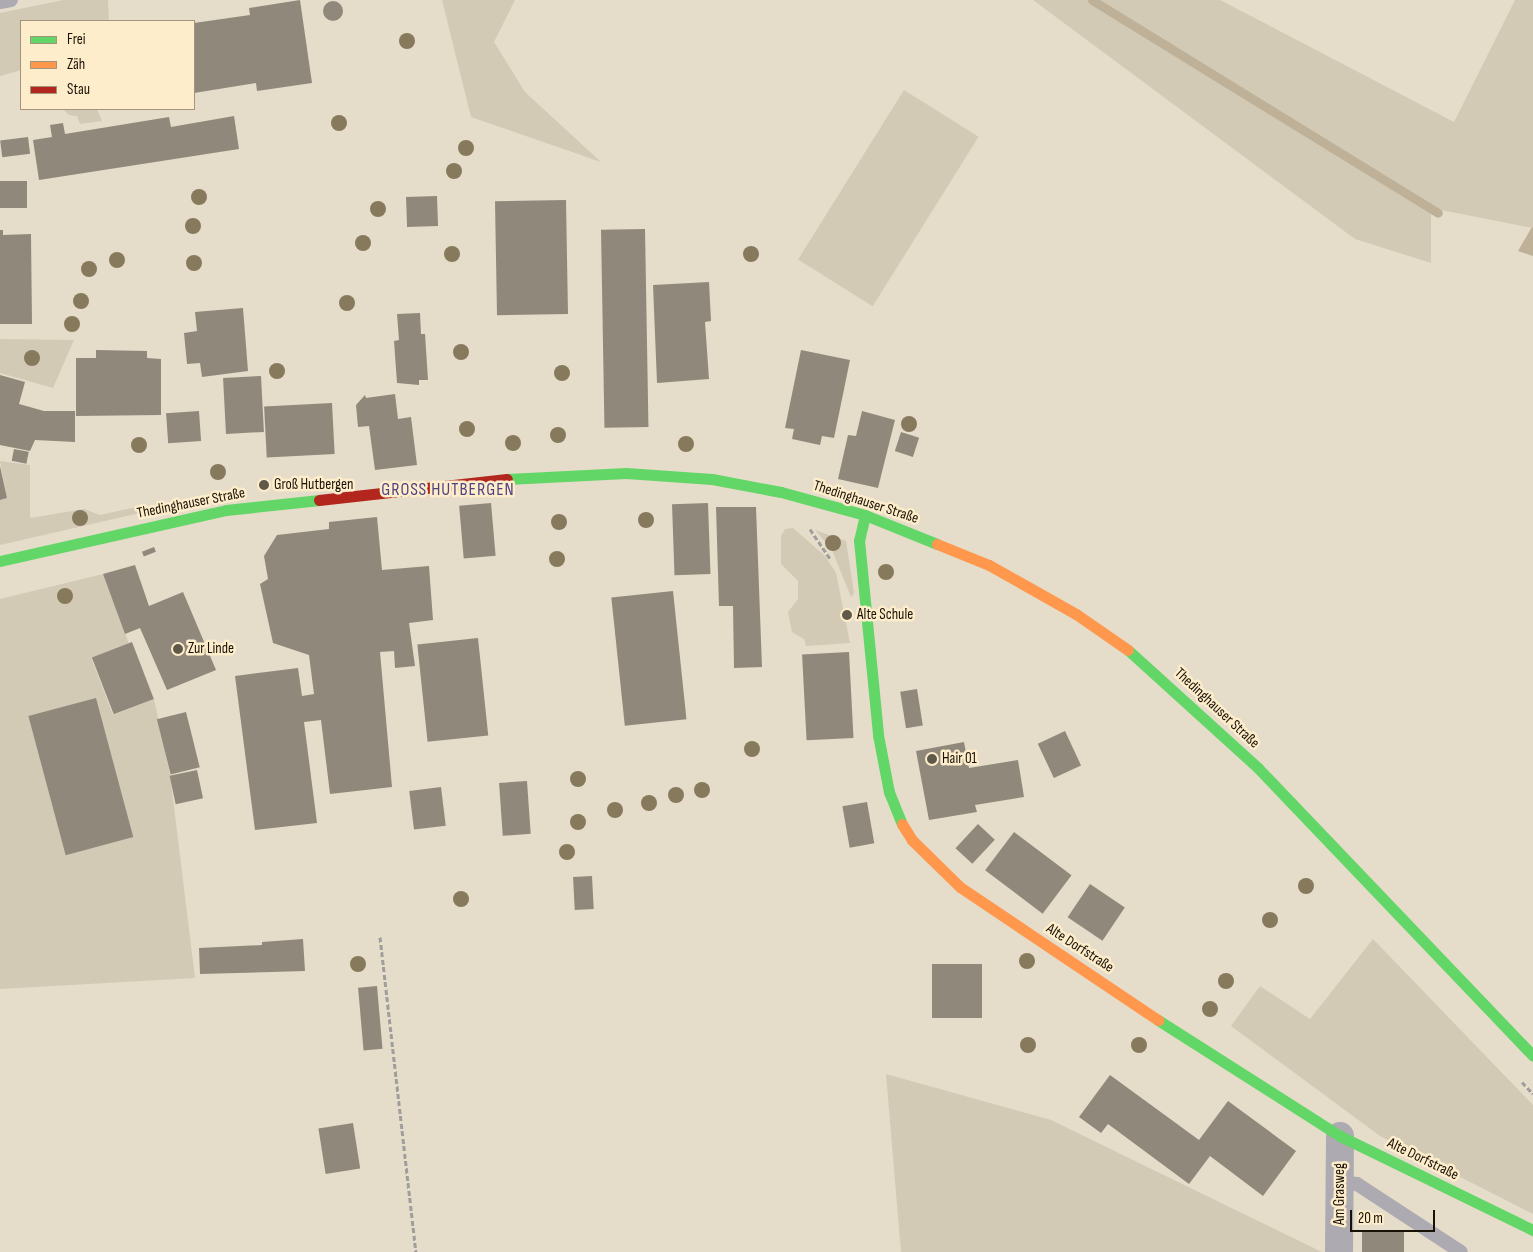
<!DOCTYPE html>
<html>
<head>
<meta charset="utf-8">
<style>
  body { margin:0 }
  #map { position:relative; width:1533px; height:1252px; overflow:hidden; background:#e5dcc9; font-family:"Sofia Sans Condensed",sans-serif }
  div>[style] { position:absolute }
  .green>* { inset:0; background:#d3cab6; transform-origin:0 0 }
  .water>* { inset:0; background:#beb197 }
  .stream>* { height:9px; margin:-4.5px; padding:0 4.5px; transform-origin:4.5px; border-radius:4.5px; background:#beb197 }
  .building>* { inset:0; background:#90897b; transform-origin:0 0 }
  .round { border-radius:50% }
  .path>* { height:3px; margin-top:-1.5px; transform-origin:0; background:repeating-linear-gradient(90deg,#a09d9d 0 5px,transparent 0 7.5px) }
  .lane>* { height:14px; margin:-7px; padding:0 7px; transform-origin:7px; border-radius:7px; background:#adaab1 }
  .street>* { height:28px; margin:-14px; padding:0 14px; transform-origin:14px; border-radius:14px; background:#adaab1 }
  .fast>* { height:11px; margin:-5.5px; padding:0 5.5px; transform-origin:5.5px; border-radius:5.5px; background:#63d668 }
  .slow>* { height:11px; margin:-5.5px; padding:0 5.5px; transform-origin:5.5px; border-radius:5.5px; background:#ff974d }
  .jam>* { height:11px; margin:-5.5px; padding:0 5.5px; transform-origin:5.5px; border-radius:5.5px; background:#b3261e }
  .trees>* { width:16px; height:16px; margin:-8px; border-radius:50%; background:#877a5c }
  .dots>* { width:14px; height:14px; translate:-50% -50%; box-sizing:border-box; border:2px solid #feedcb; border-radius:50% }
  span { translate:-50% -50%; white-space:nowrap; text-align:center; line-height:1.15; -webkit-text-stroke:5px #feedcb; paint-order:stroke }
  .poi-label { font-size:15px; color:#181206 }
  .left { translate:0 -50%; text-align:left }
  .street-label { font-size:15px; color:#181206 }
  .quarter-label { font-size:18px; color:#504280; letter-spacing:1px }
  .legend { position:absolute; left:20px; top:20px; width:175px; height:90px; box-sizing:border-box; background:#feedcb; border:1px solid #a2957c; margin:0; padding:6px 9px; list-style:none; font-size:15px; color:#181206 }
  .legend li { display:flex; align-items:center; gap:10px; height:25px }
  .legend b { width:25px; border:1px solid #a2957c }
  .scale { position:absolute; left:1350px; top:1210px; width:85px; height:22px; box-sizing:border-box; border:2px solid #181206; border-top:0; padding-left:6px; font-size:15px; line-height:18px; white-space:nowrap; color:#181206; -webkit-text-stroke:4px #feedcb; paint-order:stroke }
</style>
</head>
<body>
<div id="map">
  <div class="green">
    <div style="clip-path:polygon(63px 0,108px 0,109px 21px,21px 21px,21px 70px,0 76px,0 13px)"></div>
    <div style="clip-path:polygon(442px 0,515px 0,494px 42px,525px 92px,601px 162px,471px 117px)"></div>
    <div style="clip-path:polygon(1033px 0,1220px 0,1454px 122px,1515px 0,1533px 0,1533px 228px,1431px 208px,1431px 263px,1355px 239px)"></div>
    <div style="left:904px;top:90px;width:88px;height:200px;rotate:32deg"></div>
    <div style="clip-path:polygon(63px 109px,97px 109px,102px 121px,80px 124px,77px 116px,69px 115px)"></div>
    <div style="clip-path:polygon(0 339px,74px 340px,53px 388px,0 373px)"></div>
    <div style="clip-path:polygon(0 461px,30px 465px,30px 518px,84px 509px,100px 515px,141px 506px,140px 513px,0 545px,0 500px,7px 498px)"></div>
    <div style="clip-path:polygon(793px 528px,825px 556px,836px 573px,850px 643px,806px 646px,804px 639px,792px 632px,788px 612px,798px 599px,798px 581px,781px 564px,781px 536px,785px 529px)"></div>
    <div style="clip-path:polygon(815px 530px,846px 541px,854px 593px,851px 597px,832px 550px)"></div>
    <div style="clip-path:polygon(103px 574px,129px 644px,92px 660px,113px 715px,154px 699px,170px 774px,195px 978px,0 989px,0 599px)"></div>
    <div style="clip-path:polygon(1373px 939px,1533px 1105px,1533px 1214px,1380px 1136px,1231px 1026px,1260px 986px,1310px 1019px)"></div>
    <div style="clip-path:polygon(886px 1074px,1051px 1120px,1322px 1252px,901px 1252px)"></div>
  </div>
  <div class="water">
    <div style="clip-path:polygon(1532px 227px,1533px 228px,1533px 256px,1518px 251px)"></div>
  </div>
  <div class="stream">
    <div style="left:1092px;top:0;width:406px;rotate:31.6deg"></div>
  </div>
  <div class="building">
    <div style="clip-path:polygon(300px 0,312px 83px,257px 91px,256px 83px,194px 93px,194px 23px,250px 15px,249px 8px)"></div>
    <div class="round" style="left:323px;top:1px;width:20px;height:20px"></div>
    <div style="clip-path:polygon(234px 116px,239px 149px,39px 180px,33px 140px,52px 137px,50px 125px,63px 123px,65px 134px,169px 117px,171px 127px)"></div>
    <div style="left:28px;top:137px;width:17px;height:28px;rotate:83deg"></div>
    <div style="left:0;top:181px;width:27px;height:27px"></div>
    <div style="left:437px;top:196px;width:30px;height:31px;rotate:88deg"></div>
    <div style="left:566px;top:200px;width:114px;height:71px;rotate:89deg"></div>
    <div style="left:645px;top:229px;width:198px;height:44px;rotate:89deg"></div>
    <div style="clip-path:polygon(0 230px,3px 230px,3px 235px,31px 234px,32px 324px,0 324px)"></div>
    <div style="clip-path:polygon(709px 282px,711px 321px,705px 322px,709px 379px,657px 383px,653px 285px)"></div>
    <div style="clip-path:polygon(243px 308px,248px 371px,202px 377px,200px 363px,187px 364px,184px 333px,197px 331px,195px 312px)"></div>
    <div style="clip-path:polygon(420px 313px,421px 334px,425px 334px,428px 380px,419px 380px,419px 385px,397px 383px,394px 341px,399px 340px,397px 314px)"></div>
    <div style="clip-path:polygon(96px 350px,147px 351px,147px 358px,161px 359px,161px 415px,76px 416px,76px 358px,96px 358px)"></div>
    <div style="clip-path:polygon(801px 350px,850px 360px,834px 438px,822px 436px,820px 445px,792px 439px,794px 429px,785px 428px)"></div>
    <div style="clip-path:polygon(0 375px,25px 382px,19px 404px,44px 411px,75px 411px,75px 442px,35px 440px,30px 451px,0 445px)"></div>
    <div style="left:261px;top:376px;width:56px;height:38px;rotate:87deg"></div>
    <div style="clip-path:polygon(395px 394px,398px 419px,411px 417px,417px 465px,375px 470px,369px 426px,358px 427px,356px 405px,365px 395px,366px 398px)"></div>
    <div style="left:332px;top:403px;width:51px;height:68px;rotate:87deg"></div>
    <div style="left:199px;top:411px;width:30px;height:33px;rotate:86deg"></div>
    <div style="clip-path:polygon(862px 411px,895px 420px,878px 488px,838px 479px,848px 435px,856px 436px)"></div>
    <div style="left:901px;top:432px;width:19px;height:20px;rotate:18deg"></div>
    <div style="left:14px;top:449px;width:15px;height:12px;rotate:11deg"></div>
    <div style="clip-path:polygon(0 466px,7px 498px,0 500px)"></div>
    <div style="left:491px;top:503px;width:53px;height:32px;rotate:85deg"></div>
    <div style="left:708px;top:503px;width:71px;height:36px;rotate:88deg"></div>
    <div style="clip-path:polygon(716px 507px,756px 507px,762px 667px,734px 668px,733px 606px,719px 606px)"></div>
    <div style="clip-path:polygon(377px 517px,382px 570px,429px 566px,433px 620px,409px 623px,415px 666px,395px 668px,394px 651px,380px 652px,392px 787px,330px 794px,321px 720px,304px 722px,317px 823px,255px 830px,235px 676px,298px 668px,302px 696px,314px 694px,309px 655px,273px 643px,260px 584px,268px 579px,264px 556px,277px 535px,329px 529px,329px 522px)"></div>
    <div style="left:154px;top:547px;width:5px;height:13px;rotate:68deg"></div>
    <div style="clip-path:polygon(135px 565px,149px 606px,183px 592px,216px 670px,167px 690px,140px 628px,125px 634px,103px 574px)"></div>
    <div style="left:673px;top:591px;width:129px;height:62px;rotate:84deg"></div>
    <div style="left:478px;top:638px;width:98px;height:61px;rotate:84deg"></div>
    <div style="left:132px;top:642px;width:61px;height:43px;rotate:69deg"></div>
    <div style="left:849px;top:652px;width:86px;height:47px;rotate:87deg"></div>
    <div style="left:917px;top:689px;width:37px;height:17px;rotate:81deg"></div>
    <div style="left:96px;top:698px;width:144px;height:70px;rotate:75deg"></div>
    <div style="left:186px;top:712px;width:57px;height:30px;rotate:76deg"></div>
    <div style="left:1065px;top:731px;width:38px;height:30px;rotate:65deg"></div>
    <div style="clip-path:polygon(964px 742px,969px 768px,1018px 760px,1024px 797px,975px 805px,977px 812px,929px 820px,916px 751px)"></div>
    <div style="left:197px;top:770px;width:29px;height:28px;rotate:78deg"></div>
    <div style="left:527px;top:781px;width:53px;height:28px;rotate:86deg"></div>
    <div style="left:441px;top:787px;width:39px;height:32px;rotate:83deg"></div>
    <div style="left:867px;top:802px;width:42px;height:25px;rotate:80deg"></div>
    <div style="left:978px;top:824px;width:23px;height:33px;rotate:43deg"></div>
    <div style="left:1014px;top:832px;width:72px;height:48px;rotate:37deg"></div>
    <div style="left:592px;top:876px;width:33px;height:19px;rotate:87deg"></div>
    <div style="left:1090px;top:884px;width:42px;height:40px;rotate:34deg"></div>
    <div style="clip-path:polygon(303px 939px,305px 971px,200px 974px,199px 948px,262px 945px,262px 942px)"></div>
    <div style="left:932px;top:964px;width:50px;height:54px"></div>
    <div style="left:377px;top:986px;width:63px;height:19px;rotate:85deg"></div>
    <div style="clip-path:polygon(1110px 1075px,1199px 1140px,1228px 1101px,1296px 1151px,1263px 1196px,1210px 1156px,1189px 1184px,1108px 1124px,1101px 1133px,1079px 1117px)"></div>
    <div style="left:353px;top:1123px;width:46px;height:35px;rotate:81deg"></div>
    <div style="left:1404px;top:1231px;width:21px;height:42px;rotate:90deg"></div>
  </div>
  <div class="path">
    <div style="left:810px;top:529px;width:37px;rotate:56deg"></div>
    <div style="left:380px;top:937px;width:317px;rotate:83.5deg"></div>
    <div style="left:1522px;top:1082px;width:16px;rotate:47deg"></div>
  </div>
  <div class="lane">
    <div style="left:0;top:2px;width:11px;rotate:-10deg"></div>
    <div style="left:1340px;top:1182px;width:17px;rotate:7deg"></div>
    <div style="left:1357px;top:1184px;width:124px;rotate:33.2deg"></div>
  </div>
  <div class="street">
    <div style="left:1339px;top:1252px;width:116px;rotate:-89.5deg"></div>
  </div>
  <div class="fast">
    <div style="left:507px;top:479px;width:119px;rotate:-2.9deg"></div>
    <div style="left:626px;top:473px;width:86px;rotate:4deg"></div>
    <div style="left:712px;top:479px;width:70px;rotate:10.7deg"></div>
    <div style="left:781px;top:492px;width:87px;rotate:15.3deg"></div>
    <div style="left:865px;top:515px;width:78px;rotate:21.9deg"></div>
    <div style="left:865px;top:515px;width:26px;rotate:103deg"></div>
    <div style="left:859px;top:540px;width:196px;rotate:84.4deg"></div>
    <div style="left:878px;top:735px;width:58px;rotate:79.1deg"></div>
    <div style="left:889px;top:792px;width:35px;rotate:68deg"></div>
    <div style="left:0;top:561px;width:232px;rotate:-12.7deg"></div>
    <div style="left:226px;top:510px;width:94px;rotate:-6.1deg"></div>
    <div style="left:1128px;top:650px;width:176px;rotate:42.2deg"></div>
    <div style="left:1258px;top:768px;width:398px;rotate:46.3deg"></div>
    <div style="left:1158px;top:1020px;width:216px;rotate:32.5deg"></div>
    <div style="left:1340px;top:1136px;width:215px;rotate:26deg"></div>
  </div>
  <div class="slow">
    <div style="left:937px;top:544px;width:56px;rotate:22deg"></div>
    <div style="left:989px;top:565px;width:100px;rotate:29.4deg"></div>
    <div style="left:1076px;top:614px;width:63px;rotate:34.7deg"></div>
    <div style="left:902px;top:824px;width:19px;rotate:58deg"></div>
    <div style="left:912px;top:840px;width:67px;rotate:44.4deg"></div>
    <div style="left:960px;top:887px;width:239px;rotate:33.9deg"></div>
  </div>
  <div class="jam">
    <div style="left:319px;top:500px;width:189px;rotate:-6.4deg"></div>
  </div>
  <div class="trees">
    <div style="left:407px;top:41px"></div>
    <div style="left:339px;top:123px"></div>
    <div style="left:466px;top:148px"></div>
    <div style="left:454px;top:171px"></div>
    <div style="left:199px;top:197px"></div>
    <div style="left:378px;top:209px"></div>
    <div style="left:193px;top:226px"></div>
    <div style="left:363px;top:243px"></div>
    <div style="left:452px;top:254px"></div>
    <div style="left:751px;top:254px"></div>
    <div style="left:117px;top:260px"></div>
    <div style="left:194px;top:263px"></div>
    <div style="left:89px;top:269px"></div>
    <div style="left:81px;top:301px"></div>
    <div style="left:347px;top:303px"></div>
    <div style="left:72px;top:324px"></div>
    <div style="left:461px;top:352px"></div>
    <div style="left:32px;top:358px"></div>
    <div style="left:277px;top:371px"></div>
    <div style="left:562px;top:373px"></div>
    <div style="left:909px;top:424px"></div>
    <div style="left:467px;top:429px"></div>
    <div style="left:558px;top:435px"></div>
    <div style="left:513px;top:443px"></div>
    <div style="left:686px;top:444px"></div>
    <div style="left:139px;top:445px"></div>
    <div style="left:218px;top:472px"></div>
    <div style="left:80px;top:518px"></div>
    <div style="left:646px;top:520px"></div>
    <div style="left:559px;top:522px"></div>
    <div style="left:833px;top:543px"></div>
    <div style="left:557px;top:559px"></div>
    <div style="left:886px;top:572px"></div>
    <div style="left:65px;top:596px"></div>
    <div style="left:752px;top:749px"></div>
    <div style="left:578px;top:779px"></div>
    <div style="left:702px;top:790px"></div>
    <div style="left:676px;top:795px"></div>
    <div style="left:649px;top:803px"></div>
    <div style="left:615px;top:810px"></div>
    <div style="left:578px;top:822px"></div>
    <div style="left:567px;top:852px"></div>
    <div style="left:1306px;top:886px"></div>
    <div style="left:461px;top:899px"></div>
    <div style="left:1270px;top:920px"></div>
    <div style="left:1027px;top:961px"></div>
    <div style="left:358px;top:964px"></div>
    <div style="left:1226px;top:981px"></div>
    <div style="left:1210px;top:1009px"></div>
    <div style="left:1028px;top:1045px"></div>
    <div style="left:1139px;top:1045px"></div>
  </div>
  <div class="dots">
    <div style="left:264px;top:485px;background:#60594a"></div>
    <div style="left:847px;top:615px;background:#60594a"></div>
    <div style="left:178px;top:649px;background:#60594a"></div>
    <div style="left:932px;top:759px;background:#60594a"></div>
  </div>
  <div class="poi-label">
    <span class="left" style="left:274px;top:485px">Groß Hutbergen</span>
    <span class="left" style="left:857px;top:615px">Alte Schule</span>
    <span class="left" style="left:188px;top:649px">Zur Linde</span>
    <span class="left" style="left:942px;top:759px">Hair 01</span>
  </div>
  <div class="street-label">
    <span style="left:866px;top:502px;rotate:18deg">Thedinghauser Straße</span>
    <span style="left:191px;top:503px;rotate:-11deg">Thedinghauser Straße</span>
    <span style="left:1217px;top:708px;rotate:43deg">Thedinghauser Straße</span>
    <span style="left:1080px;top:948px;rotate:33deg">Alte Dorfstraße</span>
    <span style="left:1423px;top:1159px;rotate:26deg">Alte Dorfstraße</span>
    <span style="left:1340px;top:1194px;rotate:-90deg">Am Grasweg</span>
  </div>
  <div class="quarter-label">
    <span style="left:448px;top:490px">GROSS HUTBERGEN</span>
  </div>
  <ul class="legend">
  <li><b style="height:6px;background:#63d668"></b>Frei</li>
  <li><b style="height:6px;background:#ff974d"></b>Zäh</li>
  <li><b style="height:6px;background:#b3261e"></b>Stau</li>
  </ul>
  <div class="scale">20 m</div>
</div>
</body>
</html>
